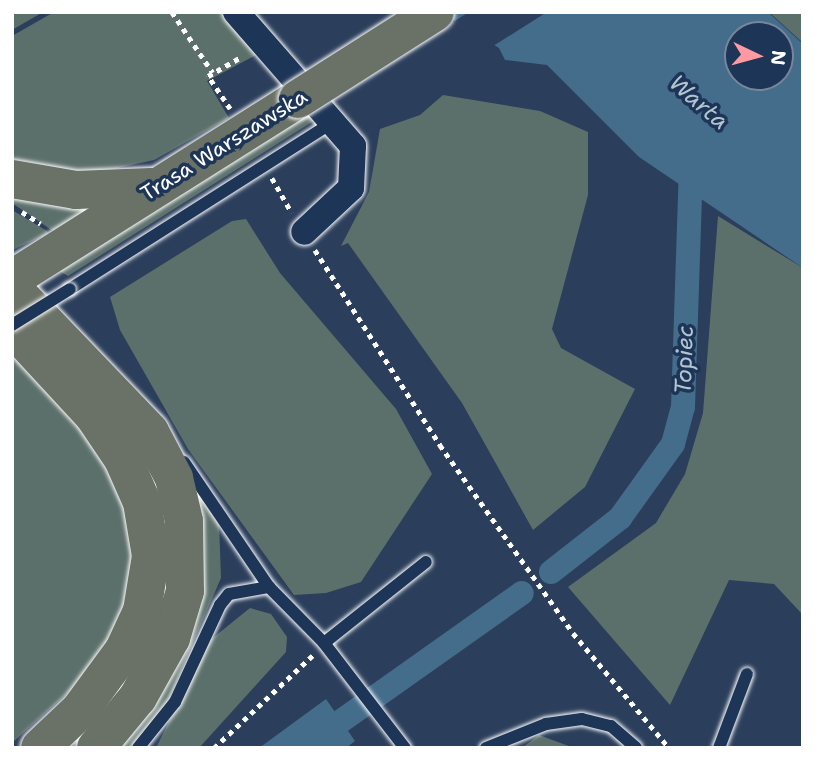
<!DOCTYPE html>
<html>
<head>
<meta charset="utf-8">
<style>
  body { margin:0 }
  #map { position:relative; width:815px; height:760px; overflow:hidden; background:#2b3e5b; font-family:"Shantell Sans",sans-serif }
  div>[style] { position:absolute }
  .green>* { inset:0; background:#5c706b }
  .water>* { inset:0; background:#436d8b }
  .pier>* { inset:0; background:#2b3e5b }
  .canal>* { height:24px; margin:-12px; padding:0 12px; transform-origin:12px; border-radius:12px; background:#436d8b }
  .path>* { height:4.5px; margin-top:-2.25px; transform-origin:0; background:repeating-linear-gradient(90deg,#fff 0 5px,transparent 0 10px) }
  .roads { filter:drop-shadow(0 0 2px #fff) drop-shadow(0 0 2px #fff) }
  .lane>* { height:12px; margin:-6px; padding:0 6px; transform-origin:6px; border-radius:6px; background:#1d3557 }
  .street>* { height:26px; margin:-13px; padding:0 13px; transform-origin:13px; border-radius:13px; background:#1d3557 }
  .primary>* { height:38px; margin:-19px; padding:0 19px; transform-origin:19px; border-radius:19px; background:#6a7166 }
  .bridges { filter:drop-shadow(0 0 2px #fff) drop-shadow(0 0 2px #fff) }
  .lane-bridge>* { height:12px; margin:-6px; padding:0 6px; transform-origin:6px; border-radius:6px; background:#1d3557 }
  .primary-bridge>* { height:38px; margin:-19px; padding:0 19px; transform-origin:19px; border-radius:19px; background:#6a7166 }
  span { translate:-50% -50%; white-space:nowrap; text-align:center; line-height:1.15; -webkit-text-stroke:7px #1d3557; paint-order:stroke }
  .street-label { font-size:21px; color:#fff }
  .water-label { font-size:23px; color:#b4c5d1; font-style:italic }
  .frame { position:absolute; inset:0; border:14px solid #fff; pointer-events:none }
  .north { position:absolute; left:724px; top:21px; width:70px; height:70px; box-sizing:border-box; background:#1d3557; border:2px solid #77869a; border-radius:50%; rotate:95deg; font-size:19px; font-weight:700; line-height:28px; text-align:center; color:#fff }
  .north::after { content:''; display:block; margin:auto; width:24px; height:32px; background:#ff9aa2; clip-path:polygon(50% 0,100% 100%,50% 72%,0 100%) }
</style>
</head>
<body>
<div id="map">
  <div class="green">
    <div style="clip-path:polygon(12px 12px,43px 12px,12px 30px)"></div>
    <div style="clip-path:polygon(54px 12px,246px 12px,275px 45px,207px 81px,229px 118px,154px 160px,90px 174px,12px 159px,12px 36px)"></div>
    <div style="clip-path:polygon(769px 12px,803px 12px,803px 43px)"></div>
    <div style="clip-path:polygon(443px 95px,540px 111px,588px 132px,588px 195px,552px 329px,561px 348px,635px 389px,585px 487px,533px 530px,462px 403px,348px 243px,341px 246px,369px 192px,380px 129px,420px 115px)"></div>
    <div style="clip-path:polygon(306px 107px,315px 120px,68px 276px,56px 269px)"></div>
    <div style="clip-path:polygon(12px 193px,83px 209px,87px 214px,53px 231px,12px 203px)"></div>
    <div style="clip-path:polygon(12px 210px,47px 231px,48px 234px,12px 250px)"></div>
    <div style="clip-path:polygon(718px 216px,803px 268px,803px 615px,774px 584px,729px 580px,670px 705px,568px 587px,656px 523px,685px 474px,703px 413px)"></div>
    <div style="clip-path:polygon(246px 219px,280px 273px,396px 409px,432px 474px,361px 582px,326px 593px,294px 595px,188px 449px,120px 330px,110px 297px,232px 221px)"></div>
    <div style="clip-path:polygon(12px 349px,90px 432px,130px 513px,133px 581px,112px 636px,72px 689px,12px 743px)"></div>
    <div style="clip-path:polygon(187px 477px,219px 522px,221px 578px,167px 703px,131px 748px,105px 748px,151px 694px)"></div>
    <div style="clip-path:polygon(250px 608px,271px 614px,287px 637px,286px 652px,199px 748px,156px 748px,209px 641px)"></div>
    <div style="clip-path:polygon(539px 735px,574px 748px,522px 748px)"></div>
  </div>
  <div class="water">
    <div style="clip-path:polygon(evenodd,441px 12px,768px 12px,803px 44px,803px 268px,639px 157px,547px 65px,505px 60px,499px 48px,441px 12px,738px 35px,780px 35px,780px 77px,738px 77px,738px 35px)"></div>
    <div style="clip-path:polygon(326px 699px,355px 741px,346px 748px,259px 748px)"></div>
  </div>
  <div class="pier">
    <div style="clip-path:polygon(469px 12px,547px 12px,490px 48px,450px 24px)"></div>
  </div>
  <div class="canal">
    <div style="left:551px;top:572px;width:88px;rotate:-38deg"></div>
    <div style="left:620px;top:518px;width:91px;rotate:-54.4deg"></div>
    <div style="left:673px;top:444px;width:38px;rotate:-75deg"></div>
    <div style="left:683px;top:407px;width:243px;rotate:-88.1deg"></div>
    <div style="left:303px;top:748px;width:268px;rotate:-35.3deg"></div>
  </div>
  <div class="path">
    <div style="left:172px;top:12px;width:73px;rotate:56.1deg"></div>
    <div style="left:230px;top:109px;width:40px;rotate:-124deg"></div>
    <div style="left:208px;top:76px;width:39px;rotate:-30deg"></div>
    <div style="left:272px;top:178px;width:40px;rotate:60.3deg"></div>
    <div style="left:22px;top:212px;width:22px;rotate:32deg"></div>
    <div style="left:315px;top:250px;width:232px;rotate:57.3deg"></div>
    <div style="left:440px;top:445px;width:230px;rotate:54.7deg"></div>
    <div style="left:573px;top:633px;width:150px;rotate:50.1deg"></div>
    <div style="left:214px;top:748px;width:137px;rotate:-43.2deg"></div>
  </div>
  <div class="roads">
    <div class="lane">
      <div style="left:70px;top:289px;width:299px;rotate:-32.4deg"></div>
      <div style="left:184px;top:462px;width:151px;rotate:55.8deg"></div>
      <div style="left:269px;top:587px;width:78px;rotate:45.5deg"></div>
      <div style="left:324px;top:643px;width:133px;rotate:52.4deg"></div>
      <div style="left:324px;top:643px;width:130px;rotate:-38.5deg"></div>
      <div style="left:138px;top:748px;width:59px;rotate:-51.2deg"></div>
      <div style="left:175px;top:702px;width:107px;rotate:-65.1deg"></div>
      <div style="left:220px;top:605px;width:14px;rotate:-51deg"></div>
      <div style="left:229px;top:594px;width:41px;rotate:-9.9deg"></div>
      <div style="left:486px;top:748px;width:65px;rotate:-21.8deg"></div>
      <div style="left:546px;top:724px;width:36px;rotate:-8deg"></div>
      <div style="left:582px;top:719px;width:30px;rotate:14deg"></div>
      <div style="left:611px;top:726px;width:33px;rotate:41deg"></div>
      <div style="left:719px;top:748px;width:79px;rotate:-69.3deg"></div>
    </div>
    <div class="street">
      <div style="left:236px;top:12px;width:178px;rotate:48.9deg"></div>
      <div style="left:353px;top:146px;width:42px;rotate:92.7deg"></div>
      <div style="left:351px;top:188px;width:64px;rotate:136.9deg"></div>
    </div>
    <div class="primary">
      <div style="left:12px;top:179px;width:65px;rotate:9.8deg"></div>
      <div style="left:76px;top:190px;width:75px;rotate:-2.3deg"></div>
      <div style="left:12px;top:279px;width:338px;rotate:-32.2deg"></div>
      <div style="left:12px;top:288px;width:199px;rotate:46.2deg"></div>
      <div style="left:150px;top:432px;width:52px;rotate:62.4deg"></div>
      <div style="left:174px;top:478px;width:44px;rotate:76.9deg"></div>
      <div style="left:184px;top:521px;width:70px;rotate:89.2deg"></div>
      <div style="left:185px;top:591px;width:49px;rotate:106.6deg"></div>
      <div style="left:171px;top:638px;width:68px;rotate:119.2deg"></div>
      <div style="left:138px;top:697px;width:66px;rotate:129.5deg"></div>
      <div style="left:12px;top:327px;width:121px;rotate:47.3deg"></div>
      <div style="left:94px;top:416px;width:52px;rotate:56deg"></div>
      <div style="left:123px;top:459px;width:47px;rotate:66.2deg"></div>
      <div style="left:142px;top:502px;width:55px;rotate:80.5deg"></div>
      <div style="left:151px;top:556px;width:56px;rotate:99.3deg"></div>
      <div style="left:142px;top:611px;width:43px;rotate:114.8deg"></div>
      <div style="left:124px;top:650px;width:74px;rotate:126.3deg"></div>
      <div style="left:80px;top:710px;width:55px;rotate:136.5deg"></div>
    </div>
  </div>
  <div class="bridges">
    <div class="lane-bridge">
      <div style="left:12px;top:325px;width:68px;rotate:-31.8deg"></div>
    </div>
    <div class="primary-bridge">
      <div style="left:298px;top:99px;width:162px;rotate:-32.4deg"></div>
    </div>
  </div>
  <div class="street-label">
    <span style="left:224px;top:145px;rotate:-32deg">Trasa Warszawska</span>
  </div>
  <div class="water-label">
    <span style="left:699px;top:102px;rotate:41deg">Warta</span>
    <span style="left:684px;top:360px;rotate:-88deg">Topiec</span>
  </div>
  <div class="frame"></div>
  <div class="north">N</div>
</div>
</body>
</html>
